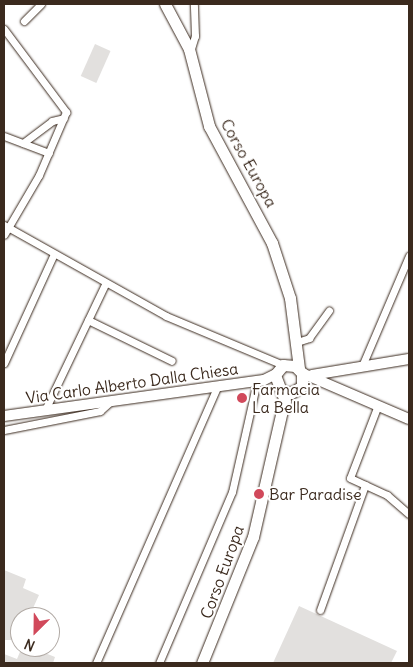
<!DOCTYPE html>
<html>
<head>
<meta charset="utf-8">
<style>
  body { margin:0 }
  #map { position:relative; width:413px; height:667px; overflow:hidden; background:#fff; font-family:Delius,sans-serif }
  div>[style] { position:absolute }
  .green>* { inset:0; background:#e2e0de; transform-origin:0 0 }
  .roads { filter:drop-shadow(0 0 1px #3b2a1e) drop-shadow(0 0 1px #3b2a1e) }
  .street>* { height:7px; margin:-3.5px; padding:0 3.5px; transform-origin:3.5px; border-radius:3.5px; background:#fff }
  .secondary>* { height:10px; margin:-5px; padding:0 5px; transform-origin:5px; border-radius:5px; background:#fff }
  .primary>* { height:11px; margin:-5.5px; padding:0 5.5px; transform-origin:5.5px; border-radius:5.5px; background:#fff }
  .dots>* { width:14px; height:14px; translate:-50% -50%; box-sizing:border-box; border:2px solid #fff; border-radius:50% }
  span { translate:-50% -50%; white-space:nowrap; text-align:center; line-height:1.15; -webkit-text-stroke:4px #fff; paint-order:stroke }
  .street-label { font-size:16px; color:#3b2a1e }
  .poi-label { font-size:16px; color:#3b2a1e }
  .left { translate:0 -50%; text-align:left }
  .frame { position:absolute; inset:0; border:5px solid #3b2a1e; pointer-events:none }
  .north { position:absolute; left:10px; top:607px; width:50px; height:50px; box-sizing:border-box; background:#fff; border:1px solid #b1aaa5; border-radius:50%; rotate:203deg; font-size:14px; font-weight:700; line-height:20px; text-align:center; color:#3b2a1e }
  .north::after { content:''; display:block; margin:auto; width:18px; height:22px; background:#d1495b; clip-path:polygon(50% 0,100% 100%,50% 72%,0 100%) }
</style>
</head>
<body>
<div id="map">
  <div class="green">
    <div style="left:95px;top:44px;width:17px;height:35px;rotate:24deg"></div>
    <div style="clip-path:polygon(4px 570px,26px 579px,23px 588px,39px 595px,29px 617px,20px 617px,19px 640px,4px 640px)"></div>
    <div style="clip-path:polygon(299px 606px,397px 651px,391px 663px,273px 663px)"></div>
    <div style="clip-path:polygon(22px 647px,30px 647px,55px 657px,53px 663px,4px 663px,4px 654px,17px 659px)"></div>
  </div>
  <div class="roads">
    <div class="street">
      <div style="left:24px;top:21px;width:24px;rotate:-45deg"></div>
      <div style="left:4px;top:29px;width:104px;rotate:53.2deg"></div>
      <div style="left:66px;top:112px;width:69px;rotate:113.2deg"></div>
      <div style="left:39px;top:175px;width:69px;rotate:120.3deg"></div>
      <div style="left:190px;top:52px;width:17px;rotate:-73deg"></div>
      <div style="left:195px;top:36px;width:32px;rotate:-92deg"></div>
      <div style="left:4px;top:136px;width:48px;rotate:20.7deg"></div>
      <div style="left:23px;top:143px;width:36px;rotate:-37deg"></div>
      <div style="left:52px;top:121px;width:12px;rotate:-14deg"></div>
      <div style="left:4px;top:225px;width:186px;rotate:29.3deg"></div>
      <div style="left:166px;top:316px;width:127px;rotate:22.7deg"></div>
      <div style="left:88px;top:320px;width:93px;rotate:26deg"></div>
      <div style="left:297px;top:342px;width:13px;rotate:-18deg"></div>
      <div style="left:309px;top:338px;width:34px;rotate:-54deg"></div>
      <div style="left:4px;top:363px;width:120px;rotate:-65.4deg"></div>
      <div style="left:362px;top:366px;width:120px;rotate:-66.9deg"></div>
      <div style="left:378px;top:405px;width:78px;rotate:111deg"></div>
      <div style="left:350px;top:478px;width:41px;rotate:24.7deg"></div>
      <div style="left:387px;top:495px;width:29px;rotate:41deg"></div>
      <div style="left:45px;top:410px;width:140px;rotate:-64.5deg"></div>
      <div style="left:4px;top:430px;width:98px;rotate:-11.2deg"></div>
      <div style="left:100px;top:411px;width:15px;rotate:-42deg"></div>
      <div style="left:320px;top:610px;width:133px;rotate:-70.2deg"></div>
      <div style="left:96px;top:663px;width:301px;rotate:-66.3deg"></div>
      <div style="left:159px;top:663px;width:186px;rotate:-66.9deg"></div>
      <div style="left:232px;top:492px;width:114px;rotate:-77.3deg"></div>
    </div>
    <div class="secondary">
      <div style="left:302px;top:373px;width:116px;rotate:23.3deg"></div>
      <div style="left:312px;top:375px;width:98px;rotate:-9.4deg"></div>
      <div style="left:4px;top:416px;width:262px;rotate:-7.9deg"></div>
      <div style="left:264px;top:380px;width:13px;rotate:-27deg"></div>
    </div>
    <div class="primary">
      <div style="left:165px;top:4px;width:51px;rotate:61.9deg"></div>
      <div style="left:189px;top:49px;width:80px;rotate:75.4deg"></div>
      <div style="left:209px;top:126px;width:133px;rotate:61.7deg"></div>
      <div style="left:272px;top:243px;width:58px;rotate:71.9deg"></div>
      <div style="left:290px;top:298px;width:71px;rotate:82.7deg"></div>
      <div style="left:281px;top:391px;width:10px;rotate:11deg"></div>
      <div style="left:291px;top:393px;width:13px;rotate:-32deg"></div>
      <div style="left:302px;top:386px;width:13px;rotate:-90deg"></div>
      <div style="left:302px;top:373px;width:10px;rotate:-135deg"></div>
      <div style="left:295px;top:366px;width:12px;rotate:-175deg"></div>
      <div style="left:283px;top:365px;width:13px;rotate:129deg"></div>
      <div style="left:275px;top:375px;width:28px;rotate:69deg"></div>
      <div style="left:202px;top:663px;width:136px;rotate:-68deg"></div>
      <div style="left:253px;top:537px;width:148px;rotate:-77.1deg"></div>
    </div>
  </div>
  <div class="dots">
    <div style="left:242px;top:398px;background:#d1495b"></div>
    <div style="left:259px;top:494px;background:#d1495b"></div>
  </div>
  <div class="street-label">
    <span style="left:249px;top:163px;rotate:61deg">Corso Europa</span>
    <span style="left:132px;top:383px;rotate:-8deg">Via Carlo Alberto Dalla Chiesa</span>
    <span style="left:222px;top:572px;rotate:-70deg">Corso Europa</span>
  </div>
  <div class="poi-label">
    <span class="left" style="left:252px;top:398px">Farmacia<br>La Bella</span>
    <span class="left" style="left:269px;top:494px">Bar Paradise</span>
  </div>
  <div class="frame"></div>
  <div class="north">N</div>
</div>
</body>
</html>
